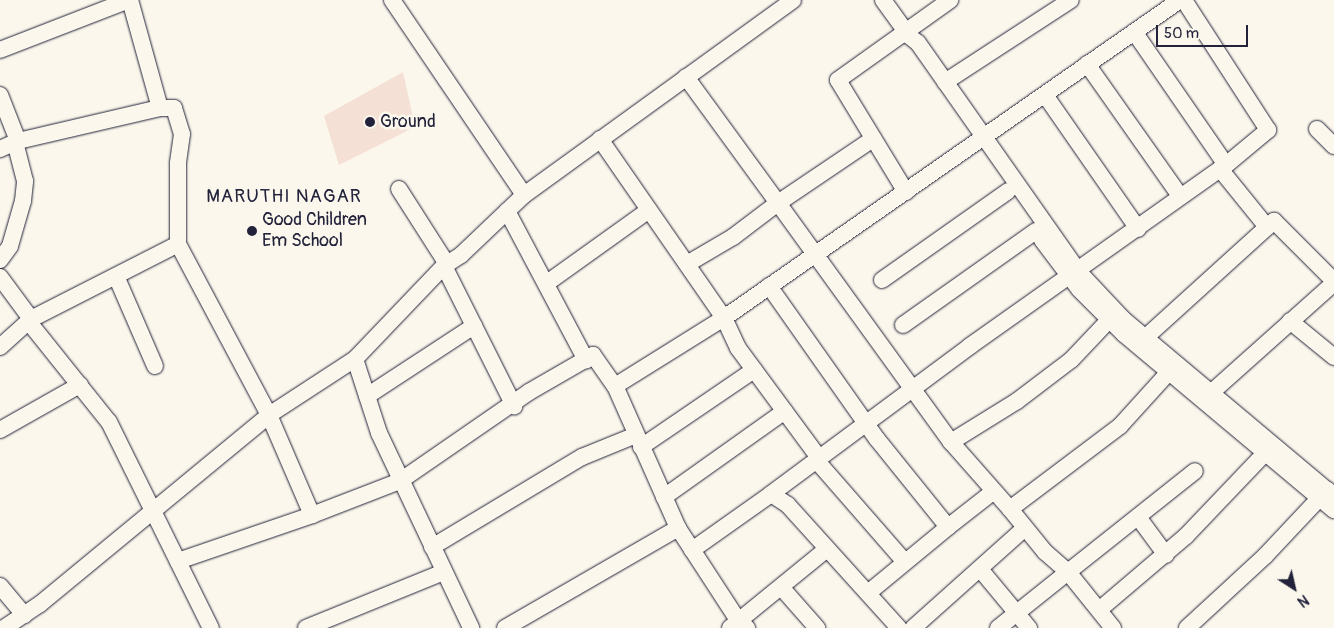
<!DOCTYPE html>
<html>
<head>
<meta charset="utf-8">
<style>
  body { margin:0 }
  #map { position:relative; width:1334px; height:628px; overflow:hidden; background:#fbf7ec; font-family:Pangolin,sans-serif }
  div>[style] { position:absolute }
  .built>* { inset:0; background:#f4e0d4 }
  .roads { filter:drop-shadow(0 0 1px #22223b) drop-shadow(0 0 1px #22223b) }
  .minor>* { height:16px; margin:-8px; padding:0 8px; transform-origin:8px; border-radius:8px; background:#fbf7ec }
  .dots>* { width:14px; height:14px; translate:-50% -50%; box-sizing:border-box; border:2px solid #fbf7ec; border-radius:50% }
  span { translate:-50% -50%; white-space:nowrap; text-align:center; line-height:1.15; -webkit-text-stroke:5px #fbf7ec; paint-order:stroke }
  .poi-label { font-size:18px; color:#22223b }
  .left { translate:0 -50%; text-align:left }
  .neighbourhood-label { font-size:19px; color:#22223b; letter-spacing:1px }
  .north { position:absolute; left:1269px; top:563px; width:50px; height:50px; -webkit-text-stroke:4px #fbf7ec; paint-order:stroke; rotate:145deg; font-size:14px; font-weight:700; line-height:20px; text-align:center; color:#22223b }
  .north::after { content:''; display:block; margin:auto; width:18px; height:22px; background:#22223b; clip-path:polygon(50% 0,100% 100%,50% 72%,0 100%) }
  .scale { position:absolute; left:1156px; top:25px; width:92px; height:22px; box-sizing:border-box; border:2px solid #22223b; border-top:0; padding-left:6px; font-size:15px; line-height:18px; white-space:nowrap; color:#22223b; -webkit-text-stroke:4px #fbf7ec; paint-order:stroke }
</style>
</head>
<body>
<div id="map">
  <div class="built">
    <div style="clip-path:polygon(403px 72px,415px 127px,339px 165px,324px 116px)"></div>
  </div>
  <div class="roads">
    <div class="minor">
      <div style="left:130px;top:0;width:112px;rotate:74.5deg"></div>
      <div style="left:160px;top:108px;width:14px"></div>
      <div style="left:174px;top:108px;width:27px;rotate:73deg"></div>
      <div style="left:182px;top:134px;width:30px;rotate:98deg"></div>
      <div style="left:178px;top:164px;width:80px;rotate:90deg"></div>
      <div style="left:178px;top:244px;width:194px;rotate:62deg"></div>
      <div style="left:269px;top:415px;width:109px;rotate:66.7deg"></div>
      <div style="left:312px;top:515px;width:94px;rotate:-21.1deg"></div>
      <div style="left:400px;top:481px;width:157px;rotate:-34.6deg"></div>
      <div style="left:529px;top:392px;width:74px;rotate:-30deg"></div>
      <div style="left:593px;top:355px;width:38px;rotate:55deg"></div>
      <div style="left:392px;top:0;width:235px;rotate:55.9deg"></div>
      <div style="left:883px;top:0;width:44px;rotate:54.2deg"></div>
      <div style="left:909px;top:36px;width:11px;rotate:38deg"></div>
      <div style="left:918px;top:43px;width:279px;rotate:54.9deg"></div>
      <div style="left:1078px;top:271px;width:66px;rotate:46.8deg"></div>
      <div style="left:1123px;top:319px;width:275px;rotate:40deg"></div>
      <div style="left:1135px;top:33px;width:160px;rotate:55.4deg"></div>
      <div style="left:0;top:50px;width:138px;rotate:-21.2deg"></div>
      <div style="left:1087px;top:64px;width:161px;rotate:54.8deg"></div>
      <div style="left:686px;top:77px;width:156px;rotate:53.9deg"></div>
      <div style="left:778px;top:203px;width:115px;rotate:-34deg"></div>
      <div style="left:945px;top:82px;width:150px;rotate:-33.1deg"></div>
      <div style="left:0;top:95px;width:49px;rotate:68.6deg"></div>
      <div style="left:18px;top:141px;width:20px;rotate:156deg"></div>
      <div style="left:1045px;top:95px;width:163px;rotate:55.2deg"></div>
      <div style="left:1317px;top:129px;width:24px;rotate:45deg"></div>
      <div style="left:600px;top:139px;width:218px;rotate:55.3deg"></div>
      <div style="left:724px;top:318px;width:33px;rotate:65deg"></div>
      <div style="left:738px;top:348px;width:137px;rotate:53.6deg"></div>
      <div style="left:18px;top:141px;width:146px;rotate:-13.1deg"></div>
      <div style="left:1220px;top:169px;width:75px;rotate:51deg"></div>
      <div style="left:399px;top:189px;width:89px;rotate:57.4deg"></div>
      <div style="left:906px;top:192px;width:131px;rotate:-121.3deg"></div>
      <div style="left:838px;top:80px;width:138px;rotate:-35.5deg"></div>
      <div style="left:507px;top:211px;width:169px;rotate:62.1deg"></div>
      <div style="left:1042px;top:240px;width:61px;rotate:52.9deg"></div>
      <div style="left:1079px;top:289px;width:64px;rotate:45deg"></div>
      <div style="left:1124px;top:334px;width:274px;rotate:40deg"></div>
      <div style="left:0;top:260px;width:17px;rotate:-54deg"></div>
      <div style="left:10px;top:246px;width:47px;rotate:-73.9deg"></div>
      <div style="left:23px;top:201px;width:20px;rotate:-84deg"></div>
      <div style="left:25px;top:181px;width:40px;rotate:-104.4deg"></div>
      <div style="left:687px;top:264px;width:53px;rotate:-30.4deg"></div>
      <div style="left:733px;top:237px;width:56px;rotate:-37.1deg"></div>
      <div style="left:778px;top:203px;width:295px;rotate:54.1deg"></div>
      <div style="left:444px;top:266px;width:157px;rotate:63.4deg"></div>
      <div style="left:116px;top:276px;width:98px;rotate:66.6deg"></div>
      <div style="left:0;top:277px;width:52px;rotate:53.6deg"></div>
      <div style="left:882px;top:280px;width:154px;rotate:-35.2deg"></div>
      <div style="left:547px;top:283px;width:125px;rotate:-35.6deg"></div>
      <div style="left:769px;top:286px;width:187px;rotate:54.8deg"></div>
      <div style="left:877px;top:439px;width:113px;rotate:51.1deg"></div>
      <div style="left:948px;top:527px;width:58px;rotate:-38deg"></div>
      <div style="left:1109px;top:320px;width:55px;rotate:133.5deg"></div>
      <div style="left:1071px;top:360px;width:68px;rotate:142.8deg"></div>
      <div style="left:1017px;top:401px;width:78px;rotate:148.2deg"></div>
      <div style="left:951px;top:442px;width:89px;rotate:48.6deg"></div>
      <div style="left:1010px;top:509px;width:138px;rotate:-37deg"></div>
      <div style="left:1120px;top:426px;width:72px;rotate:-47.8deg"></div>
      <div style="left:28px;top:321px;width:129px;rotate:51.3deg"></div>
      <div style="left:109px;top:422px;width:230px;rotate:63.7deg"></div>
      <div style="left:1290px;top:321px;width:57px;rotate:39.3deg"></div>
      <div style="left:903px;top:325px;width:163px;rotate:-35.3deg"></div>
      <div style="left:1146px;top:337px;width:173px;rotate:-42.2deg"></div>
      <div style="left:1274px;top:221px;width:85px;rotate:45deg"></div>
      <div style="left:0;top:347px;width:42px;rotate:-42.1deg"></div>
      <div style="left:31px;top:319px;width:165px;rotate:-27deg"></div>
      <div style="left:355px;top:359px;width:78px;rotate:72deg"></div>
      <div style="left:379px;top:433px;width:216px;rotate:64.7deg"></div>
      <div style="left:367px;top:396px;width:128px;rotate:-33.2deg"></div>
      <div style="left:1203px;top:400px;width:176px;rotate:-41.8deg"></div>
      <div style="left:0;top:430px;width:92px;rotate:-29.4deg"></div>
      <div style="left:641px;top:447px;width:137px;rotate:-34.3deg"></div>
      <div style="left:816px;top:460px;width:135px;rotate:48.9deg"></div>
      <div style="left:664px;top:497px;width:148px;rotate:-35.4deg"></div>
      <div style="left:1138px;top:517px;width:47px;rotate:53.6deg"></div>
      <div style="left:678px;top:528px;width:106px;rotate:56.9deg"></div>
      <div style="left:736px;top:617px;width:16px;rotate:45deg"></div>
      <div style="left:432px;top:547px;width:175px;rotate:-31deg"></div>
      <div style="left:582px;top:457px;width:58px;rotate:-22.2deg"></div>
      <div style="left:692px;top:550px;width:97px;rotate:-35.3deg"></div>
      <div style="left:178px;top:561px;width:142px;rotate:-18.9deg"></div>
      <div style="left:980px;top:569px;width:77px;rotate:50.3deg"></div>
      <div style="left:0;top:586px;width:38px;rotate:50deg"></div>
      <div style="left:781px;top:587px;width:55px;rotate:48.7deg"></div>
      <div style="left:868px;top:593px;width:104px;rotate:-39.5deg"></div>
      <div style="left:1099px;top:610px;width:114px;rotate:-40.4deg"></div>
      <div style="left:1186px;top:536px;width:115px;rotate:-46.4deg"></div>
      <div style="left:4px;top:628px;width:43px;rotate:-33.7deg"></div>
      <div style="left:40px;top:604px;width:297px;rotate:-39.5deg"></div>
      <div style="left:269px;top:415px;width:103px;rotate:-33.1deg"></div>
      <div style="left:355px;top:359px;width:129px;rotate:-46.3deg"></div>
      <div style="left:444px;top:266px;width:20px;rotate:-33deg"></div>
      <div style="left:461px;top:255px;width:87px;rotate:-43.6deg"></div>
      <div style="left:524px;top:195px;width:332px;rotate:-35.9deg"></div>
      <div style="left:306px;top:628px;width:149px;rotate:-22.1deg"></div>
      <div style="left:505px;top:628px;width:200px;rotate:-30deg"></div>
      <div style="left:678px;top:528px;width:155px;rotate:-113.9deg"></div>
      <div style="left:615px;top:386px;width:128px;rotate:-32deg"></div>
      <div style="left:724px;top:318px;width:556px;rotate:-34.89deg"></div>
      <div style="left:730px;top:628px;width:125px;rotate:-39.2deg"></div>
      <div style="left:899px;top:628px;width:166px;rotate:-132.1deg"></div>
      <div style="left:788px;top:505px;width:20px;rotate:-147deg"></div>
      <div style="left:771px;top:494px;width:248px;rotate:-36.6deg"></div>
      <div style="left:970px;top:346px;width:314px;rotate:-35.3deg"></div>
      <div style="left:1226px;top:165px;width:55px;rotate:-39.8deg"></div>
      <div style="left:1268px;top:130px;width:155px;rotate:-122.9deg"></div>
      <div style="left:913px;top:628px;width:150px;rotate:-41.8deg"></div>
      <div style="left:998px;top:628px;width:90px;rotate:-38.7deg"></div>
      <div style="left:1068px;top:572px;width:30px;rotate:-139deg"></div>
      <div style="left:1045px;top:552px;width:55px;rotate:-129.1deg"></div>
      <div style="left:1113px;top:628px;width:72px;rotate:-128.8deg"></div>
      <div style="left:1068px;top:572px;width:162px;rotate:-38.5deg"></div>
      <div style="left:1187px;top:628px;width:106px;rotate:-42.7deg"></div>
      <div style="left:1265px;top:556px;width:91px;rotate:-46.8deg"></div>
    </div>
  </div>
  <div class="dots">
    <div style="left:370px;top:122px;background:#22223b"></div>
    <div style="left:252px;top:231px;background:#22223b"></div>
  </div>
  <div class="poi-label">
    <span class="left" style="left:380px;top:122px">Ground</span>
    <span class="left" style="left:262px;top:231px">Good Children<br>Em School</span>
  </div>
  <div class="neighbourhood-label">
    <span style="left:284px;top:197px">MARUTHI NAGAR</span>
  </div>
  <div class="north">N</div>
  <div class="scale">50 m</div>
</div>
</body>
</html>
